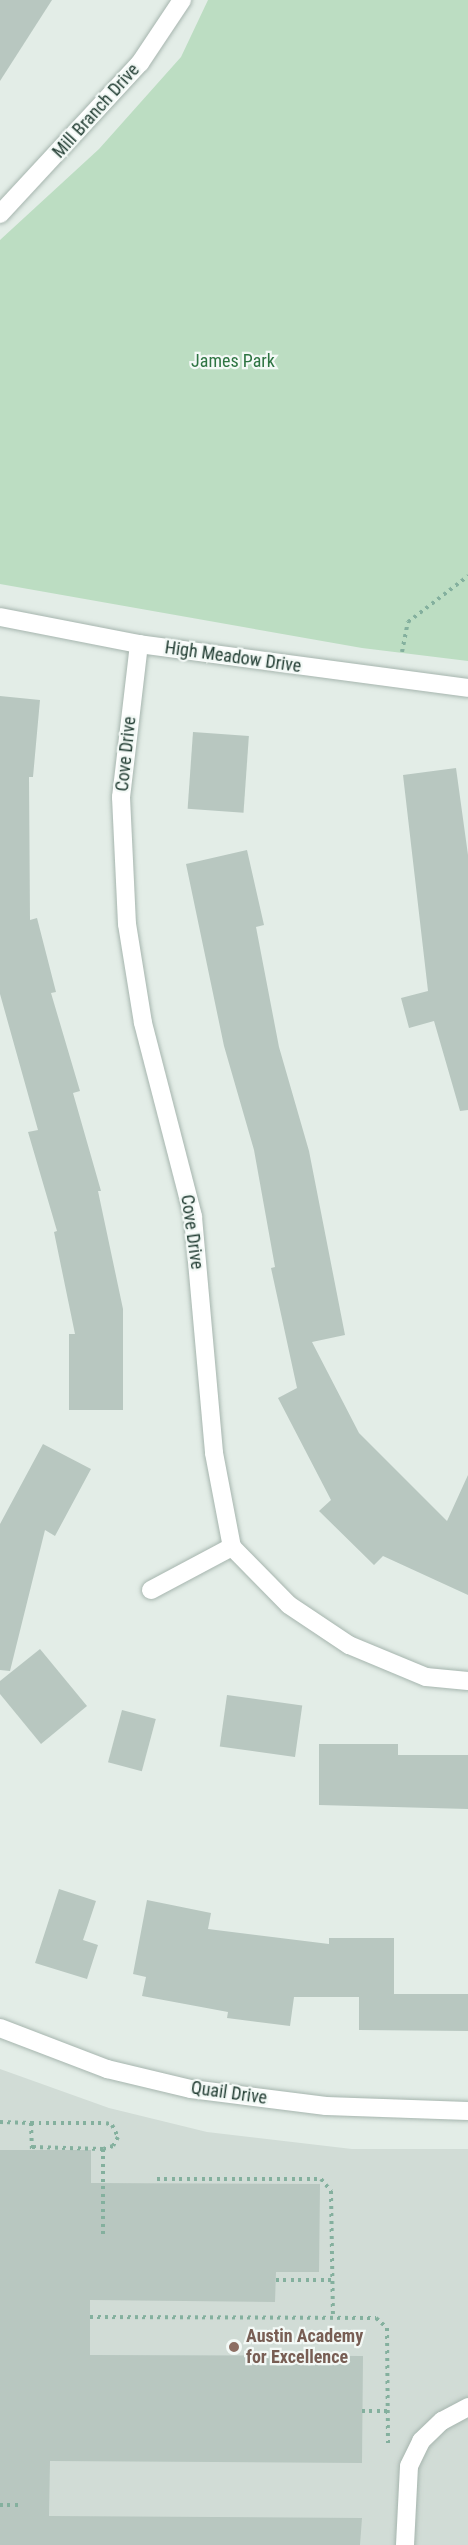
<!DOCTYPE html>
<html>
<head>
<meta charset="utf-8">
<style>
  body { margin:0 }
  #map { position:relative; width:468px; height:2545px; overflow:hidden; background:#e3ede7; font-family:"Roboto Condensed",sans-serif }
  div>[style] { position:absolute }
  .built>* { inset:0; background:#d1dcd6 }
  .green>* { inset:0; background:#bcddc2 }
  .building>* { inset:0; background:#b8c7c0; transform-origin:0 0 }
  .path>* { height:4px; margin-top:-2px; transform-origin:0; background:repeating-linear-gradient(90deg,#84b09e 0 3px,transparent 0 7.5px) }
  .roads { filter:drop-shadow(0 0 2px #a6b5ae) drop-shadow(0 0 2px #a6b5ae) }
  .minor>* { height:18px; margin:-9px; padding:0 9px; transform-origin:9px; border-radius:9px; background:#fff }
  .dots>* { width:16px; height:16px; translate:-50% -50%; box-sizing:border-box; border:3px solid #f3f9f6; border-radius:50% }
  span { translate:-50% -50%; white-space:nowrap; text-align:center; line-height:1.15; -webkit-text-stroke:4.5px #f3f9f6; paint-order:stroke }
  .street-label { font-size:18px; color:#233e34 }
  .park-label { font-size:18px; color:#2e7442 }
  .education-label { font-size:18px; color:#785e54; font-weight:700 }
  .left { translate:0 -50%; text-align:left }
</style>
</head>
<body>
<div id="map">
  <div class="built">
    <div style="clip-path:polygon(0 2069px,109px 2108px,207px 2132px,352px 2149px,468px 2149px,468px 2545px,0 2545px)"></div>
  </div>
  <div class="green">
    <div style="clip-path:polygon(208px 0,468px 0,468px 661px,362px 648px,0 584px,0 240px,99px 149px,181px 57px)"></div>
  </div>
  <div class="building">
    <div style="clip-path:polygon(0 0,52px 0,0 81px)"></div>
    <div style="clip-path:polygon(0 696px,40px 700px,33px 777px,29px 777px,30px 920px,37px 918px,56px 992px,51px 993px,80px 1091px,73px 1093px,101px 1191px,98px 1191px,123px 1309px,123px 1410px,69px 1410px,69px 1334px,75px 1334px,54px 1232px,57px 1231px,28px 1132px,38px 1130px,0 994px)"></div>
    <div style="left:193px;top:732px;width:56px;height:77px;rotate:4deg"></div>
    <div style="clip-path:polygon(456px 768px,468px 855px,468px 1110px,460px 1111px,434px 1021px,409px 1028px,401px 998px,428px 991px,403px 775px)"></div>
    <div style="clip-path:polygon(247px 850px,264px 925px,256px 927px,279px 1047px,309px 1151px,345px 1335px,312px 1342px,359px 1433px,447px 1521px,468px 1475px,468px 1595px,383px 1556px,374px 1565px,319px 1511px,331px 1500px,278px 1398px,297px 1388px,271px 1268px,275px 1267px,254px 1150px,224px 1046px,186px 864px)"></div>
    <div style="clip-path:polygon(43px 1444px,91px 1469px,55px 1536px,45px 1530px,10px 1671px,0 1670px,0 1524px)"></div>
    <div style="clip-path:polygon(40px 1649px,87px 1706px,41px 1744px,0 1694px,0 1681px)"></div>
    <div style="left:227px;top:1695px;width:76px;height:52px;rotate:8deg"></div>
    <div style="left:122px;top:1710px;width:35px;height:54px;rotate:15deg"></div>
    <div style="clip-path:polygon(319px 1744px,398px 1744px,398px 1755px,468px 1755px,468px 1809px,319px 1805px)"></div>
    <div style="clip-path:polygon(59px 1889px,96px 1901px,83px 1940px,98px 1945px,87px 1979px,35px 1963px)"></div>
    <div style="clip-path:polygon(147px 1900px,211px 1913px,208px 1929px,329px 1944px,329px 1938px,394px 1938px,394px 1994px,468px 1994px,468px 2031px,359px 2030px,359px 1997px,294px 1997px,290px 2026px,227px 2018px,228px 2012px,142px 1996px,146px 1977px,133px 1974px)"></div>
    <div style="clip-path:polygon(0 2150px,91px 2150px,91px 2183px,320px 2184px,319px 2272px,276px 2272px,275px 2302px,90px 2300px,90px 2355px,363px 2356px,362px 2463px,50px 2461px,49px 2516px,362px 2518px,360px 2545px,0 2545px)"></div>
  </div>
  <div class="path">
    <div style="left:402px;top:652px;width:31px;rotate:-79deg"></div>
    <div style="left:408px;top:622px;width:76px;rotate:-37.5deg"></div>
    <div style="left:0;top:2122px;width:31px;rotate:2deg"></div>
    <div style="left:31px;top:2123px;width:27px;rotate:88deg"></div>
    <div style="left:31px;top:2123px;width:75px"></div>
    <div style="left:106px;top:2123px;width:6px;rotate:18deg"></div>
    <div style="left:112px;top:2125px;width:13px;rotate:63deg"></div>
    <div style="left:118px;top:2137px;width:10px;rotate:119deg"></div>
    <div style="left:113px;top:2146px;width:10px;rotate:163deg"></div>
    <div style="left:103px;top:2149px;width:71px;rotate:-178.4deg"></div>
    <div style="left:103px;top:2149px;width:88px;rotate:90deg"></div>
    <div style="left:157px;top:2179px;width:164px"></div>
    <div style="left:321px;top:2179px;width:16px;rotate:50deg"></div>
    <div style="left:331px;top:2191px;width:127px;rotate:89.1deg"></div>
    <div style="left:276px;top:2280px;width:56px"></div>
    <div style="left:90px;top:2317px;width:286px;rotate:0.2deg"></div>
    <div style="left:376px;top:2318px;width:15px;rotate:42deg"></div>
    <div style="left:387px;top:2328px;width:115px;rotate:89.5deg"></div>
    <div style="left:362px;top:2411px;width:26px"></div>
    <div style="left:0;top:2505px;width:18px"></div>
  </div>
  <div class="roads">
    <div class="minor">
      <div style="left:0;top:214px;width:206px;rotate:-47.2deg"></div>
      <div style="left:140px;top:63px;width:76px;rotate:-56.3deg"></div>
      <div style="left:0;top:617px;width:142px;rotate:11deg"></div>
      <div style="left:139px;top:644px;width:332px;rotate:7.6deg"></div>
      <div style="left:139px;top:644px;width:154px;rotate:96.7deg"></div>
      <div style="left:121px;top:797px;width:127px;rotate:87.3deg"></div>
      <div style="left:127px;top:924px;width:100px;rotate:80.8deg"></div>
      <div style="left:143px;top:1023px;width:200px;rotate:75.5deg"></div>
      <div style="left:193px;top:1217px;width:237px;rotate:84.9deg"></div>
      <div style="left:214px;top:1453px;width:96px;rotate:79.2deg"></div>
      <div style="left:232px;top:1547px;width:81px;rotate:45.5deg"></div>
      <div style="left:289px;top:1605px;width:72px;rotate:33.7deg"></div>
      <div style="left:349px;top:1645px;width:83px;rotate:22.6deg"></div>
      <div style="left:426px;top:1677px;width:42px;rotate:5.4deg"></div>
      <div style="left:151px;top:1590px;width:92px;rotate:-28deg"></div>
      <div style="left:0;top:2028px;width:115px;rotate:21deg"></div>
      <div style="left:107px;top:2069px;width:86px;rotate:13.4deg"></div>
      <div style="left:191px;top:2089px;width:136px;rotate:7.2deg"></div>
      <div style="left:326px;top:2106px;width:142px;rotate:2deg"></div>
      <div style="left:405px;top:2545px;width:79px;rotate:-87.1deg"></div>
      <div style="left:409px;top:2466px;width:28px;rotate:-64deg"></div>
      <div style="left:421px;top:2441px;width:29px;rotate:-44deg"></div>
      <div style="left:442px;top:2421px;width:30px;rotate:-28deg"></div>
    </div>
  </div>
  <div class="dots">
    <div style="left:234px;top:2347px;background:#8d6e63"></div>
  </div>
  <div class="street-label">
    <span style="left:96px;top:111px;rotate:-48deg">Mill Branch Drive</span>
    <span style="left:233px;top:657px;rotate:8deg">High Meadow Drive</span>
    <span style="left:126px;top:754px;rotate:-84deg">Cove Drive</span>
    <span style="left:192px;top:1232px;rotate:82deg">Cove Drive</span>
    <span style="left:229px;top:2093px;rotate:8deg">Quail Drive</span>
  </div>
  <div class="park-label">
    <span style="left:233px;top:361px">James Park</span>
  </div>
  <div class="education-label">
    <span class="left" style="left:246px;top:2347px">Austin Academy<br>for Excellence</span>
  </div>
</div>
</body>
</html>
